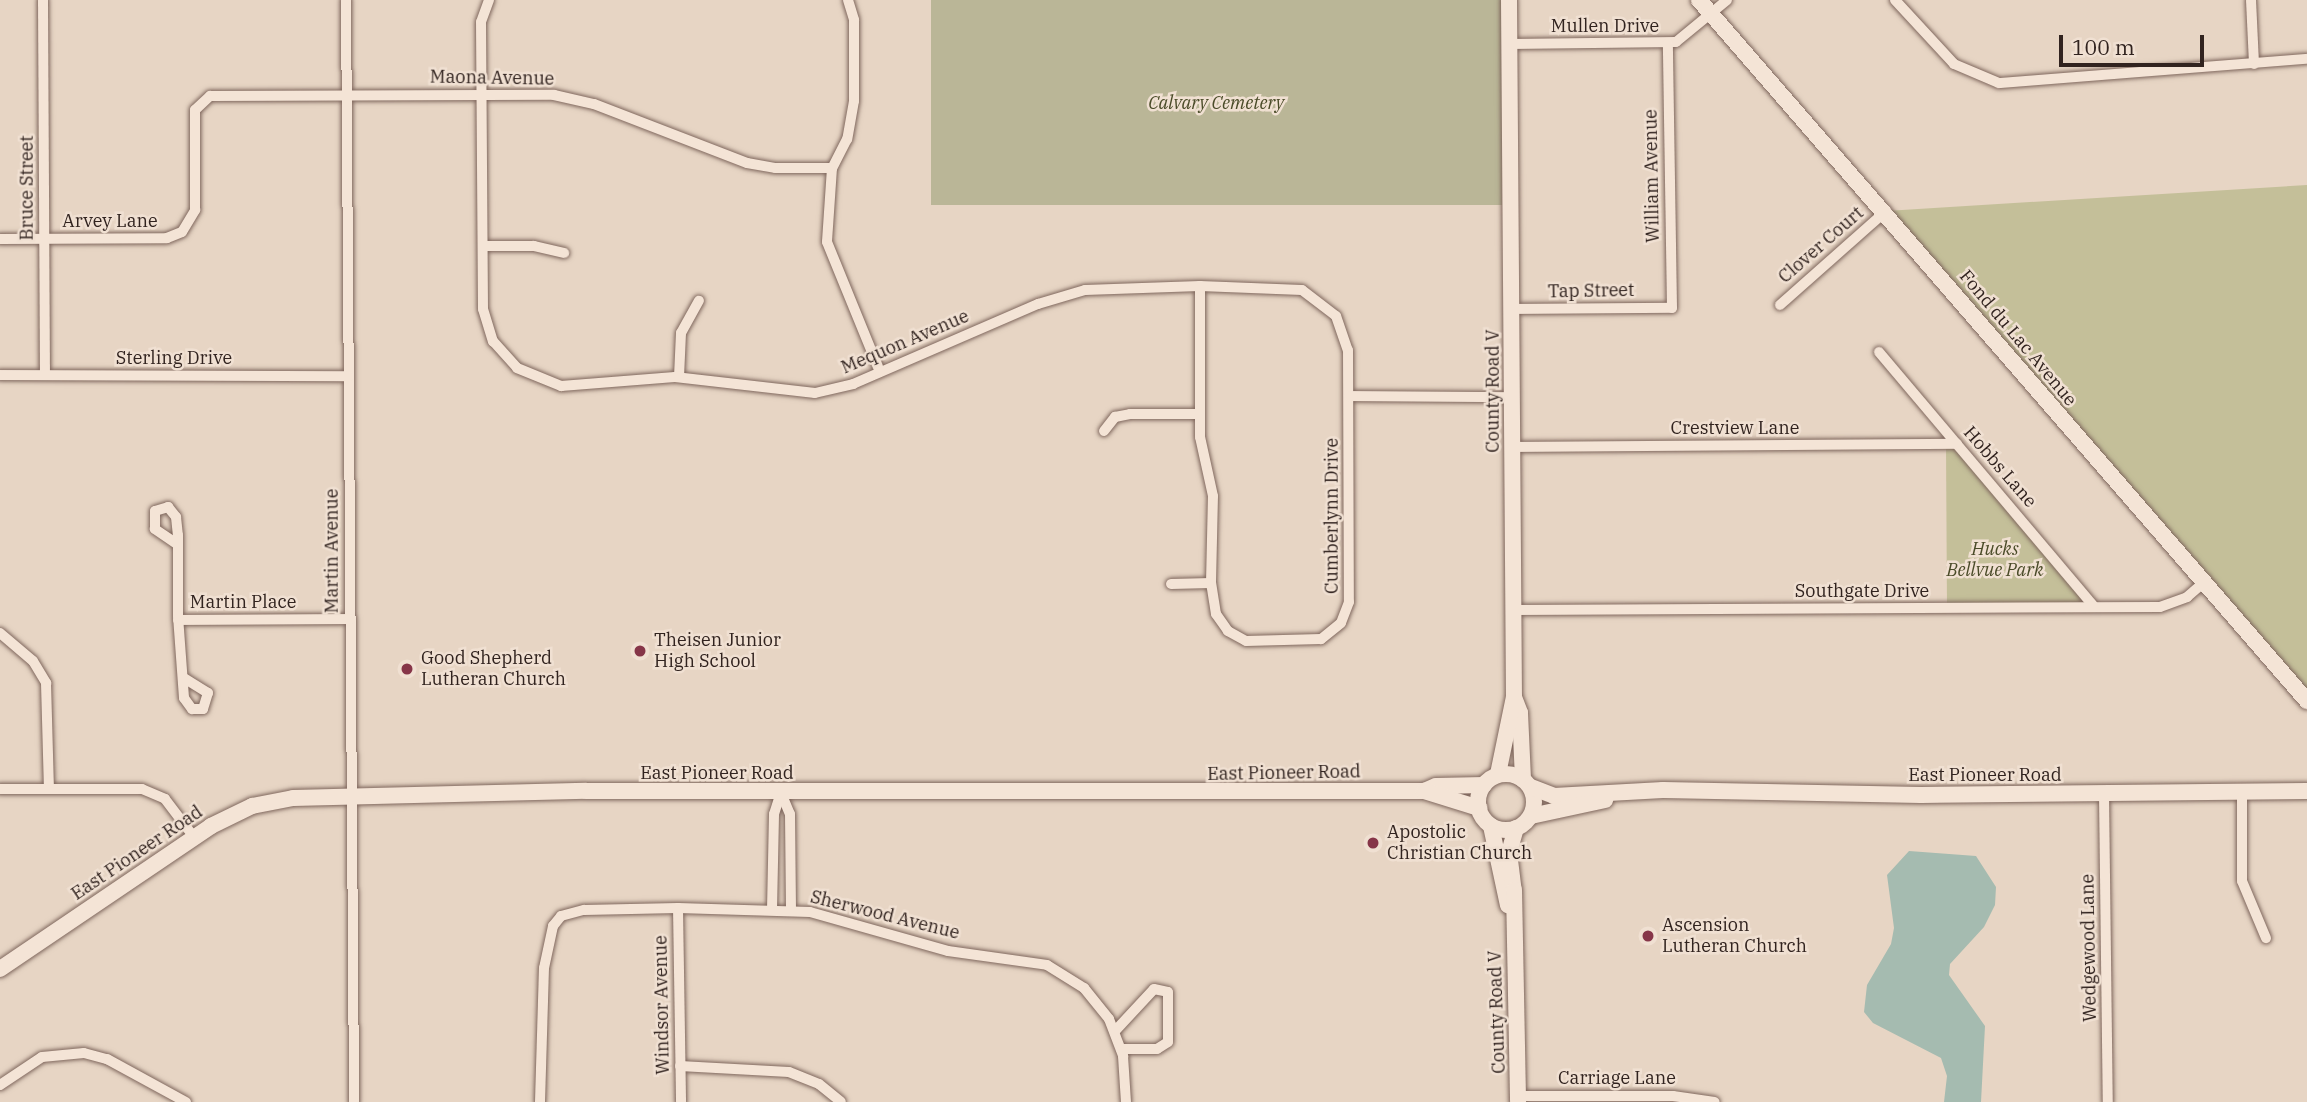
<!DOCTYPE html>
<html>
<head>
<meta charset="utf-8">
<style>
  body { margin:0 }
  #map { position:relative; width:2307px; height:1102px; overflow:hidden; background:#e7d5c4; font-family:"IBM Plex Serif",serif }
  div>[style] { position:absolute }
  .green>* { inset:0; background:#c4bf99 }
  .cemetery>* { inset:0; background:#bab697; transform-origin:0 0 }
  .water>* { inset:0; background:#a5bbb0 }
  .roads { filter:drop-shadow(0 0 2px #7f675d) drop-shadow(0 0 2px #7f675d) }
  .street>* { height:10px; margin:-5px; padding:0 5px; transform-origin:5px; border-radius:5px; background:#f4e4d6 }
  .secondary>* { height:16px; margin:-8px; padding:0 8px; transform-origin:8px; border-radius:8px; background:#f4e4d6 }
  .secondary>.ring { margin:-8px; padding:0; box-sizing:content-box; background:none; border:16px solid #f4e4d6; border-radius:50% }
  .dots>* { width:19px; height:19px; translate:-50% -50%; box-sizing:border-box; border:4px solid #f0e0d2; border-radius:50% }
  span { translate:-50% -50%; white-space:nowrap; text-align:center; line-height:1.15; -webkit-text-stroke:5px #f0e0d2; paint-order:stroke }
  .street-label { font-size:18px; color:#31231f }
  .park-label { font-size:18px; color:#4a4b28; font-style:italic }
  .poi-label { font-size:18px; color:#31231f }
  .left { translate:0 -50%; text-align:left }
  .scale { position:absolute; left:2059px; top:35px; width:145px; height:32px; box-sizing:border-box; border:4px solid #31231f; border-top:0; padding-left:9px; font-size:21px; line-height:24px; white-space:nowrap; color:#31231f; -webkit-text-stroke:5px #f0e0d2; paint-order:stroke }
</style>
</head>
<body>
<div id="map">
  <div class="green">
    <div style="clip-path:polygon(2307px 185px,2307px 701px,1886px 211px)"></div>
    <div style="clip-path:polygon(1946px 444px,1957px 444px,2094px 606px,1947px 608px)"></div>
  </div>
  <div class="cemetery">
    <div style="left:931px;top:0;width:571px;height:205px"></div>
  </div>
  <div class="water">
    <div style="clip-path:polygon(1909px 851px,1976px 856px,1996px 887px,1995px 905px,1984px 927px,1950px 964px,1949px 975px,1985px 1026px,1981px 1102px,1944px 1102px,1947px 1076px,1941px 1058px,1873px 1023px,1864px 1012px,1867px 985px,1891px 944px,1894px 928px,1887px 875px)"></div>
  </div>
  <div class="roads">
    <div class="street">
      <div style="left:43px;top:0;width:375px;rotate:89.7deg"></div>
      <div style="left:346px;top:0;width:1102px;rotate:89.58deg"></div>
      <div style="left:489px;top:0;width:23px;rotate:110deg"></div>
      <div style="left:481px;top:22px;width:287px;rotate:89.6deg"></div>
      <div style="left:483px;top:309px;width:34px;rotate:73deg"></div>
      <div style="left:493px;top:341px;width:36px;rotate:48deg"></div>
      <div style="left:517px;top:368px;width:48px;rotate:22.2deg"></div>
      <div style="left:561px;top:386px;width:114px;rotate:-4.5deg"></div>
      <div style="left:675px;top:377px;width:141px;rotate:6.5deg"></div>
      <div style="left:815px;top:393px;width:39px;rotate:-13deg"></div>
      <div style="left:853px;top:384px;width:202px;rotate:-23.4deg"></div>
      <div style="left:1038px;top:304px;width:49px;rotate:-16.6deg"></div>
      <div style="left:1085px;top:290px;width:115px;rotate:-2deg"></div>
      <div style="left:1200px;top:286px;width:102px;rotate:2.2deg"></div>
      <div style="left:1302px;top:290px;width:43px;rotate:37.4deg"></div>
      <div style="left:1336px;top:316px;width:36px;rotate:71deg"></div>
      <div style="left:1348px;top:350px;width:252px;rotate:89.8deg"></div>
      <div style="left:1349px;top:602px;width:22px;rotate:111deg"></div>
      <div style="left:1341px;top:623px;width:26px;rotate:141deg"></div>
      <div style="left:1321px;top:639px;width:75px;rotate:178.5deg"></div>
      <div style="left:1246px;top:641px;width:21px;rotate:-151deg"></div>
      <div style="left:1228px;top:631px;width:21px;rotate:-125deg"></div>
      <div style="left:1216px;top:614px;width:31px;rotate:-99deg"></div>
      <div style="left:1211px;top:583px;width:87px;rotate:-88.7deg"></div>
      <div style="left:1213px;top:496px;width:60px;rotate:-102.4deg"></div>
      <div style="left:1200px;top:437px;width:151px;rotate:-90deg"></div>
      <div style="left:848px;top:0;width:21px;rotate:73deg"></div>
      <div style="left:854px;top:20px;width:81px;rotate:90deg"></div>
      <div style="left:854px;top:101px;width:39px;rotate:100deg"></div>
      <div style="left:847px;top:139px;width:33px;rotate:117deg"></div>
      <div style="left:832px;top:168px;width:74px;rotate:93.9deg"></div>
      <div style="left:827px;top:242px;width:140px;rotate:67.8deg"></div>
      <div style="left:1895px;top:0;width:87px;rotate:47.3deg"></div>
      <div style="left:1954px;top:64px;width:49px;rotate:22.9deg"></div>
      <div style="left:1999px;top:83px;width:309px;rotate:-4.5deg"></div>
      <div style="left:2251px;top:0;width:64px;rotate:87.3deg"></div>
      <div style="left:1510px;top:44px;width:166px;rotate:-0.7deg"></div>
      <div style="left:1676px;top:42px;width:66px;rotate:-39.5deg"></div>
      <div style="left:0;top:239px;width:167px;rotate:-0.3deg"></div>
      <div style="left:167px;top:238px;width:16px;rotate:-22deg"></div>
      <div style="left:182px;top:232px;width:26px;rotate:-59deg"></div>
      <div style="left:195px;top:210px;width:100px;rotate:-90deg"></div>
      <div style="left:195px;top:110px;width:21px;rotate:-43deg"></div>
      <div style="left:210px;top:96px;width:344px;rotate:-0.2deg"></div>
      <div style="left:554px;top:95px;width:41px;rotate:12.7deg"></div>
      <div style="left:594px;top:104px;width:164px;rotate:21.1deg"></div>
      <div style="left:747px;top:163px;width:28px;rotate:10deg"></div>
      <div style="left:775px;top:168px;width:57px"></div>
      <div style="left:483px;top:246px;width:51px"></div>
      <div style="left:534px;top:246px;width:31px;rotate:13deg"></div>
      <div style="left:1780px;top:305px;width:142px;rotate:-41.6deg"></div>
      <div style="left:1511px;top:309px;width:161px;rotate:-0.4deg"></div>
      <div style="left:1672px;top:308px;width:264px;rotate:-90.9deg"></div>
      <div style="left:1879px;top:352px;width:333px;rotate:49.8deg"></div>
      <div style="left:0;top:375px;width:348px;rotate:0.2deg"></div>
      <div style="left:679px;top:377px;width:44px;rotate:-87.4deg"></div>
      <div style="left:681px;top:333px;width:37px;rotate:-61deg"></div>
      <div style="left:1349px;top:396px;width:163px;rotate:0.4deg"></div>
      <div style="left:1104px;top:431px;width:18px;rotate:-52deg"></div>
      <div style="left:1115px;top:417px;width:15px;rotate:-11deg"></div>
      <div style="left:1130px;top:414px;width:70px"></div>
      <div style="left:1512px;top:447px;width:445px;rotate:-0.4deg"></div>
      <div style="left:177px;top:544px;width:27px;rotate:-146deg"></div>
      <div style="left:155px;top:529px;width:18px;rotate:-90deg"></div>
      <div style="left:155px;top:511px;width:14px;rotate:-17deg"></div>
      <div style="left:168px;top:507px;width:13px;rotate:51deg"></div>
      <div style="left:176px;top:517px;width:18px;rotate:84deg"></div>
      <div style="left:178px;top:535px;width:81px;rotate:90deg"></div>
      <div style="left:178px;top:616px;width:82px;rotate:85.8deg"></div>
      <div style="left:184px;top:698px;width:14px;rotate:54deg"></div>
      <div style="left:192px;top:709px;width:11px"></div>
      <div style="left:203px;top:709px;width:17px;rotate:-73deg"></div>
      <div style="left:208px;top:693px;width:28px;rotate:-148deg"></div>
      <div style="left:1171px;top:584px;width:40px;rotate:-1.4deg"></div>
      <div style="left:1513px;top:610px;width:647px;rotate:-0.27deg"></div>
      <div style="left:2160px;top:607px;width:29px;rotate:-20deg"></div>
      <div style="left:2187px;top:597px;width:21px;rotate:-41deg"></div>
      <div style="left:178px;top:620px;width:172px;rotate:-0.3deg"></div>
      <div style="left:0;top:633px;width:43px;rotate:40.3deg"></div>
      <div style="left:33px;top:661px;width:26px;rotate:59deg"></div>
      <div style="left:46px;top:683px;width:106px;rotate:88.4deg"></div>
      <div style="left:0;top:789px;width:142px"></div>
      <div style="left:142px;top:789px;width:25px;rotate:23deg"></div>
      <div style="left:165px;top:799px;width:48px;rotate:52.7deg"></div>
      <div style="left:781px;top:793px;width:23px;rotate:67deg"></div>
      <div style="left:790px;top:814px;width:96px;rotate:89.4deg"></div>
      <div style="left:2242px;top:793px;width:88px;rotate:90deg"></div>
      <div style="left:2242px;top:881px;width:62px;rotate:67.2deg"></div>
      <div style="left:2104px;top:794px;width:308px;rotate:89.3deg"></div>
      <div style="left:678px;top:908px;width:194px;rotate:89.1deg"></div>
      <div style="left:772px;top:910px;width:96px;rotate:-88.8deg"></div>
      <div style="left:774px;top:814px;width:22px;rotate:-72deg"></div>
      <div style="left:1115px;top:1031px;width:57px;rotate:-47.1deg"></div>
      <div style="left:1154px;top:989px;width:14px;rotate:12deg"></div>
      <div style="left:1168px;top:992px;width:50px;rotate:90deg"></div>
      <div style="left:1168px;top:1042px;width:13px;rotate:148deg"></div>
      <div style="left:1157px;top:1049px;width:36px;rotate:180deg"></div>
      <div style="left:680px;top:1066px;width:109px;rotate:3.2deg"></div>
      <div style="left:789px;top:1072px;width:32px;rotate:22deg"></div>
      <div style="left:819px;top:1084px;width:28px;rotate:39deg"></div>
      <div style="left:0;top:1085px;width:50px;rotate:-33.7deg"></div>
      <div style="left:42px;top:1057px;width:42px;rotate:-5.4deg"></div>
      <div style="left:84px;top:1053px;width:24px;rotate:15deg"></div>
      <div style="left:107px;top:1059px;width:90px;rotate:28.6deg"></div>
      <div style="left:1518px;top:1096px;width:155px"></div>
      <div style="left:1673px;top:1096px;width:42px;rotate:8.1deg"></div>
      <div style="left:540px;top:1102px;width:134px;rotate:-88.3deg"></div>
      <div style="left:544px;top:968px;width:43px;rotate:-77.9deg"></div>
      <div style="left:553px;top:926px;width:13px;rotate:-51deg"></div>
      <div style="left:561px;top:916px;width:24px;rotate:-15deg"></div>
      <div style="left:584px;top:910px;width:94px;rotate:-1.2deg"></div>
      <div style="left:678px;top:908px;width:132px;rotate:1.7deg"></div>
      <div style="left:810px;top:912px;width:143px;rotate:15.8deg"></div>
      <div style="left:948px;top:951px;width:100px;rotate:8deg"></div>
      <div style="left:1047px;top:965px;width:44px;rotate:31.9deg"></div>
      <div style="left:1084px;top:988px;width:40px;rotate:51deg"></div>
      <div style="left:1109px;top:1019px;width:40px;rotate:69deg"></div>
      <div style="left:1123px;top:1056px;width:46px;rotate:86.3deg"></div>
    </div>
    <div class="secondary">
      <div style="left:1509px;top:0;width:697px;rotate:89.59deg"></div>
      <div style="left:1514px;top:697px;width:17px;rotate:69deg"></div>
      <div style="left:1520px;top:713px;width:67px;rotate:87.4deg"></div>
      <div style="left:1699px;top:0;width:928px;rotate:49.06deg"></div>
      <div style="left:1498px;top:774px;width:79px;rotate:-78.3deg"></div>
      <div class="ring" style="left:1478px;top:774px;width:40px;height:40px"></div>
      <div style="left:1531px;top:787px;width:25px;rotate:21deg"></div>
      <div style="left:1554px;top:796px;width:109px;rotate:-3.2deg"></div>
      <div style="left:1663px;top:790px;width:258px;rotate:1.1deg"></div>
      <div style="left:1921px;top:795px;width:386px;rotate:-0.6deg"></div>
      <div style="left:1424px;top:791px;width:13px;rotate:-23deg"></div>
      <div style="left:1436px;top:786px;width:48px;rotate:-1.2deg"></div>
      <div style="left:1531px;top:816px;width:76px;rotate:-12.2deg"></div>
      <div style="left:1491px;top:826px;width:81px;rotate:77.9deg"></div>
      <div style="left:1516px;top:828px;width:25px;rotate:106deg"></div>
      <div style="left:1509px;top:852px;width:38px;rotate:83deg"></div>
      <div style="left:1514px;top:890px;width:212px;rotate:88.9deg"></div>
      <div style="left:0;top:969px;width:255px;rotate:-34.1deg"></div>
      <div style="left:211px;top:826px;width:46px;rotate:-26deg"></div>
      <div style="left:252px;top:806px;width:42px;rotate:-11deg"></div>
      <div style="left:293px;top:798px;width:293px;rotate:-1.4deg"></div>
      <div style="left:586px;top:791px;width:838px"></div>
      <div style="left:1424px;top:791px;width:58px;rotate:17.2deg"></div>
    </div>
  </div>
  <div class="dots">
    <div style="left:640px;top:651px;background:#863548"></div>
    <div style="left:407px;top:669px;background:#863548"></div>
    <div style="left:1373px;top:843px;background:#863548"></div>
    <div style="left:1648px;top:936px;background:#863548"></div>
  </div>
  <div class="street-label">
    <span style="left:1605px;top:26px">Mullen Drive</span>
    <span style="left:492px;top:78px;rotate:1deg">Maona Avenue</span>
    <span style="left:1652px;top:176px;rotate:-91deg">William Avenue</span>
    <span style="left:27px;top:188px;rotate:-90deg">Bruce Street</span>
    <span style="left:110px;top:221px">Arvey Lane</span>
    <span style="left:1821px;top:245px;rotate:-41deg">Clover Court</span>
    <span style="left:1591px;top:291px;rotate:-1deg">Tap Street</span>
    <span style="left:2018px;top:338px;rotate:50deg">Fond du Lac Avenue</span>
    <span style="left:905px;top:342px;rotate:-23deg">Mequon Avenue</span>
    <span style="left:174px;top:358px">Sterling Drive</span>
    <span style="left:1493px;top:391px;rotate:-90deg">County Road V</span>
    <span style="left:1735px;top:428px">Crestview Lane</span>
    <span style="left:2000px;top:467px;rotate:49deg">Hobbs Lane</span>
    <span style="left:1332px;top:516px;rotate:-90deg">Cumberlynn Drive</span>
    <span style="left:332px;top:551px;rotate:-90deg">Martin Avenue</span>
    <span style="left:1862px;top:591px">Southgate Drive</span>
    <span style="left:243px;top:602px">Martin Place</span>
    <span style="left:717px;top:773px">East Pioneer Road</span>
    <span style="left:1284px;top:773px;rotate:-1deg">East Pioneer Road</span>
    <span style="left:1985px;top:775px">East Pioneer Road</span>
    <span style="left:137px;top:853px;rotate:-34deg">East Pioneer Road</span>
    <span style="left:885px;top:915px;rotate:14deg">Sherwood Avenue</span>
    <span style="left:2089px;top:948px;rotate:-91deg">Wedgewood Lane</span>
    <span style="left:662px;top:1005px;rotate:-91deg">Windsor Avenue</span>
    <span style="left:1497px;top:1012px;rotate:-92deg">County Road V</span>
    <span style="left:1617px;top:1078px">Carriage Lane</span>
  </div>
  <div class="park-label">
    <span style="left:1216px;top:103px">Calvary Cemetery</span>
    <span style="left:1995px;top:560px">Hucks<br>Bellvue Park</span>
  </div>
  <div class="poi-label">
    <span class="left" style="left:654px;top:651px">Theisen Junior<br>High School</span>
    <span class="left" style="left:421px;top:669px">Good Shepherd<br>Lutheran Church</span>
    <span class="left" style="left:1387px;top:843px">Apostolic<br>Christian Church</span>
    <span class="left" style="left:1662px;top:936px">Ascension<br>Lutheran Church</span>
  </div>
  <div class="scale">100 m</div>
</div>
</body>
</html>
